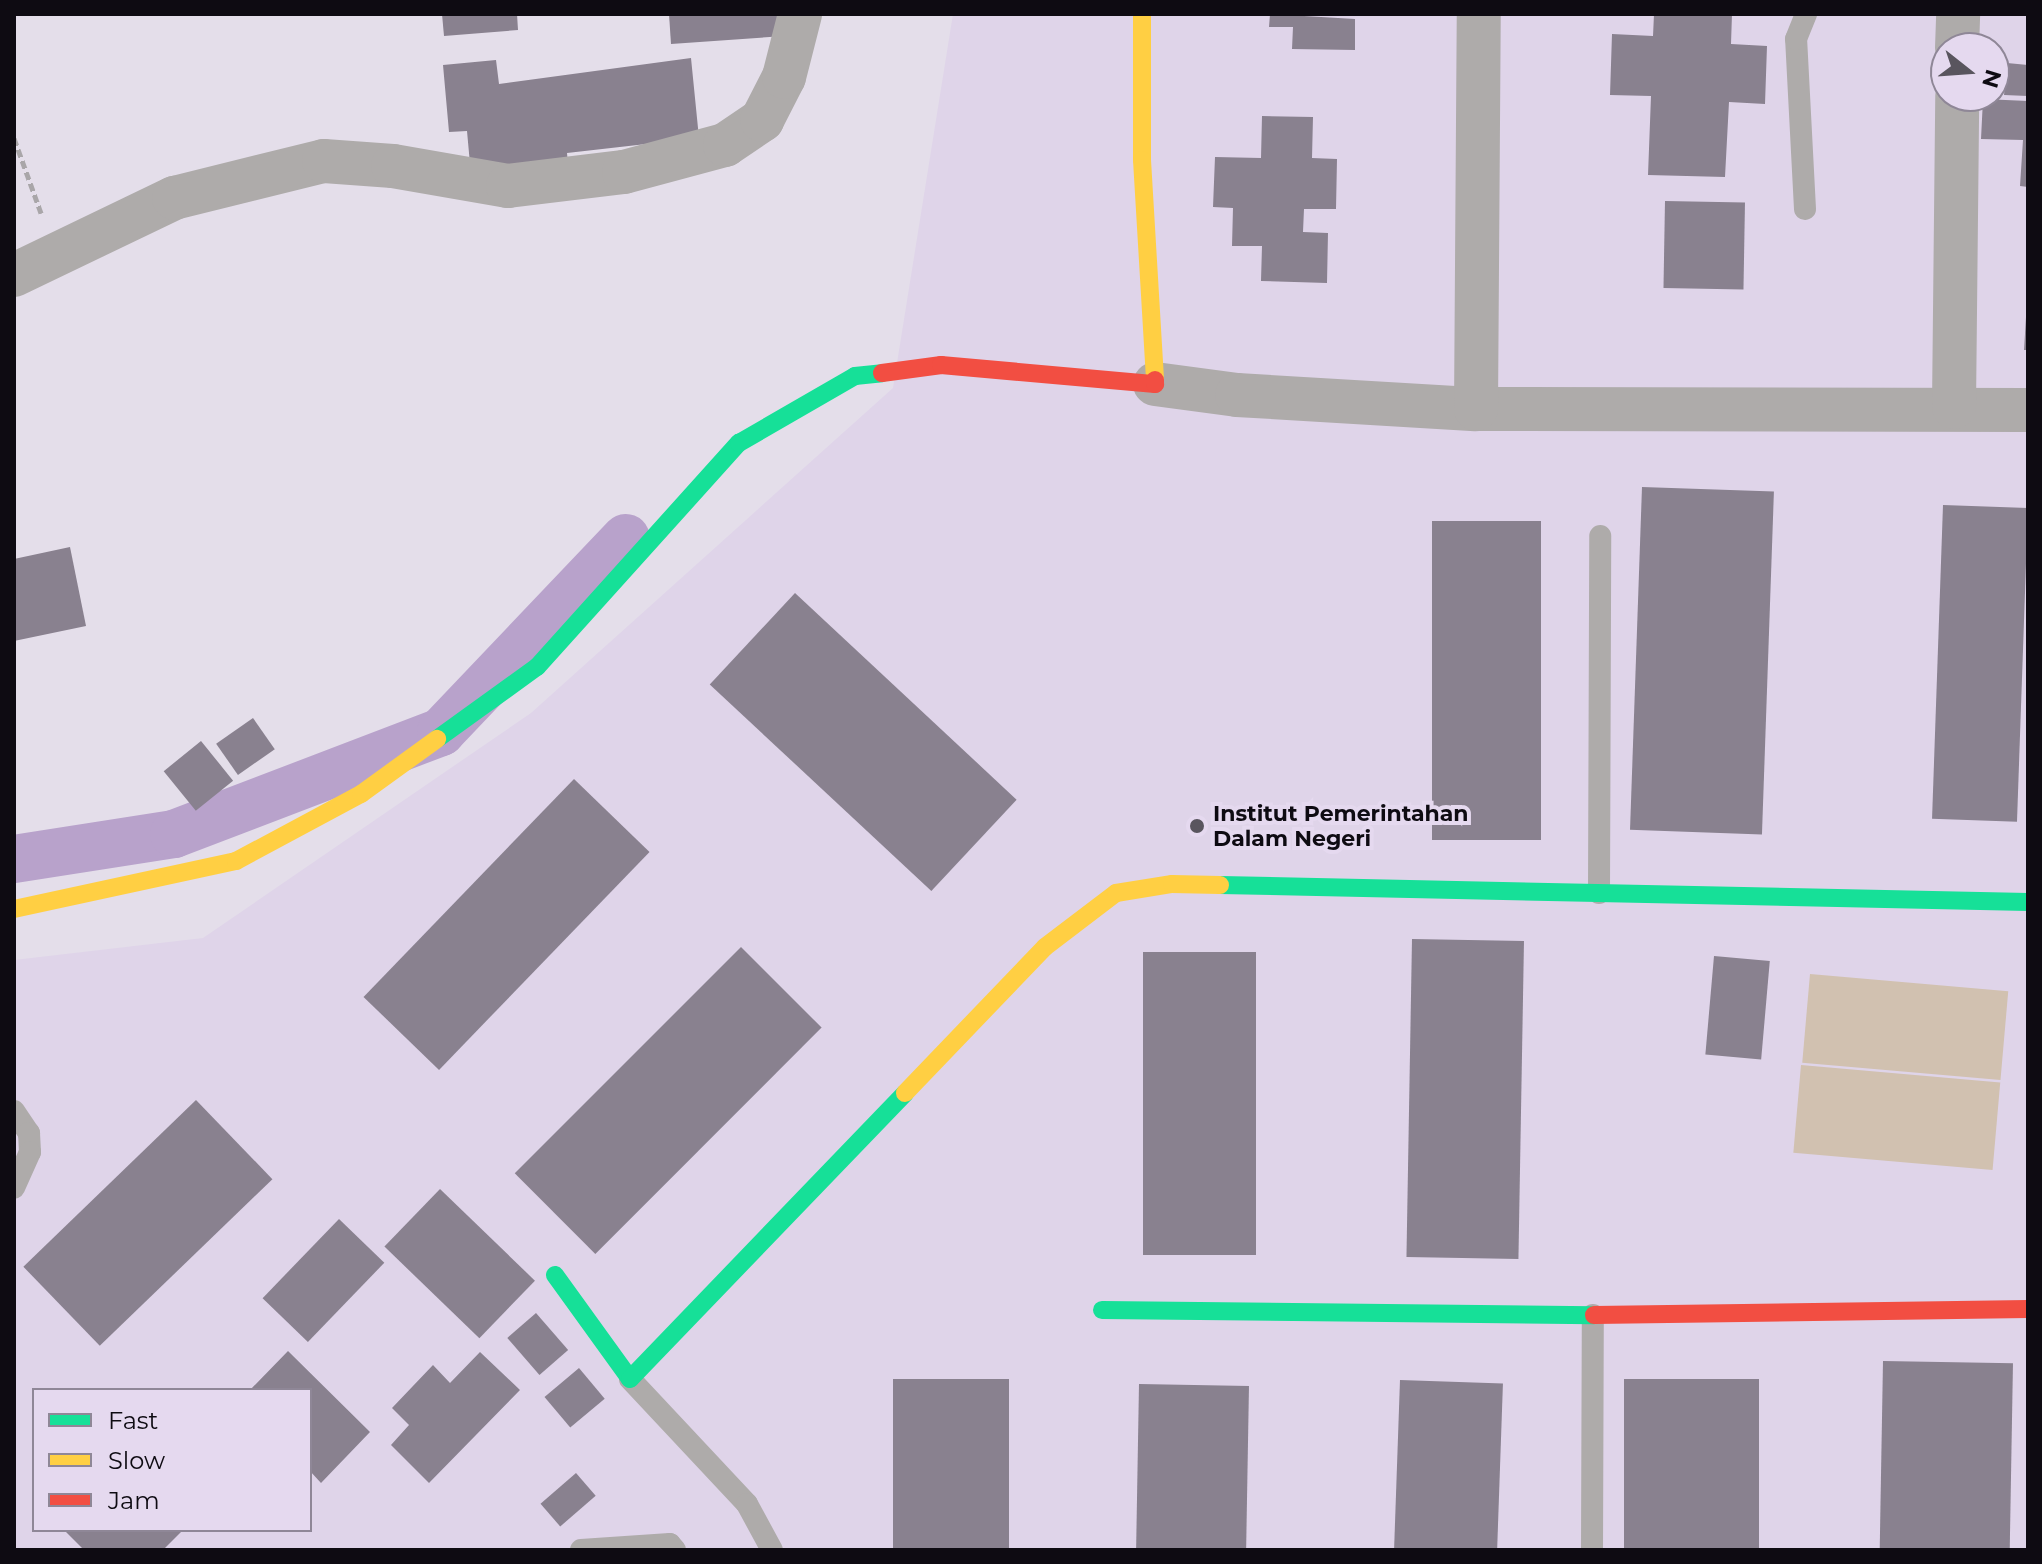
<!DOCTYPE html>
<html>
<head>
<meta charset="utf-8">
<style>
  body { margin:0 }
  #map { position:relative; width:2042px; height:1564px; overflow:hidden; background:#e4deea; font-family:Montserrat,sans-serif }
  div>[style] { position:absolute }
  .built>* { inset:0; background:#dfd4e9 }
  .green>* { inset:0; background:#d1c1b0; transform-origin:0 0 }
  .canal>* { height:48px; margin:-24px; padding:0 24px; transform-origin:24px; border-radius:24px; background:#b8a2cb }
  .building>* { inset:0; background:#89818f; transform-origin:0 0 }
  .path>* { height:5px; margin-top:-2.5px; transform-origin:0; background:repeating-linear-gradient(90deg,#a9a6a9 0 8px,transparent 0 12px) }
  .lane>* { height:22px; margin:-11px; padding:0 11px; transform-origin:11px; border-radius:11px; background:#aeabaa }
  .street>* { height:44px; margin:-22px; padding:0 22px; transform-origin:22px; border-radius:22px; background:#aeabaa }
  .fast>* { height:18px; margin:-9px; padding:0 9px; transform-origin:9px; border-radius:9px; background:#16e098 }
  .slow>* { height:18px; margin:-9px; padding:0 9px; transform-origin:9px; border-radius:9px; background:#ffcf43 }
  .jam>* { height:18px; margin:-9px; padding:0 9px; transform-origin:9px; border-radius:9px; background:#f24e42 }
  .dots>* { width:22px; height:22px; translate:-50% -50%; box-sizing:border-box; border:4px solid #e5d9ef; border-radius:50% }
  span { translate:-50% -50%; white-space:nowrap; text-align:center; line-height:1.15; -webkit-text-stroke:8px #e5d9ef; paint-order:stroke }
  .poi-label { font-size:22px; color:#0e0b12; font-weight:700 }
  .left { translate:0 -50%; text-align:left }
  .frame { position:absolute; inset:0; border:16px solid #0e0b12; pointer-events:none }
  .legend { position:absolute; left:32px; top:1388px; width:280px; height:144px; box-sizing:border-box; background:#e5d9ef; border:2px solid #8f8797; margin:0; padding:10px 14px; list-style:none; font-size:24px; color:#0e0b12 }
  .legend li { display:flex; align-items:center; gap:16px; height:40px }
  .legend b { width:40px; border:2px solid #8f8797 }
  .north { position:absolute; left:1930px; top:32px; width:80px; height:80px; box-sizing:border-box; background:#e5d9ef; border:2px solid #8f8797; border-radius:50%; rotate:107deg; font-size:22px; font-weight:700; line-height:32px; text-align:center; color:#0e0b12 }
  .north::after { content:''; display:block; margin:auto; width:28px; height:36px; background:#59555e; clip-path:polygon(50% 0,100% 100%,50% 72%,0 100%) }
</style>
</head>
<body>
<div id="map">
  <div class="built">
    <div style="clip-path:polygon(evenodd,953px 14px,2028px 14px,2028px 1550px,14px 1550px,14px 960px,203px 938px,531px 713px,893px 388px,953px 14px,1946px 48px,1994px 48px,1994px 96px,1946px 96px,1946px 48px,953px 14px,34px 1390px,310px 1390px,310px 1530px,34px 1530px,34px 1390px)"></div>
  </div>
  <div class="green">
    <div style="left:1810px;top:974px;width:199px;height:89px;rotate:5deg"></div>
    <div style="left:1801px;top:1065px;width:200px;height:88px;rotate:5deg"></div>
  </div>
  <div class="canal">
    <div style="left:14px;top:859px;width:162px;rotate:-8.9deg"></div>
    <div style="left:174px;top:834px;width:286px;rotate:-20.9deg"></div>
    <div style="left:441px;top:732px;width:268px;rotate:-46.4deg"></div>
  </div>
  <div class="building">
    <div style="clip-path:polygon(442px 14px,517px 14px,518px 30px,444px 36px)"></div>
    <div style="clip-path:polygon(669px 14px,784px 14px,785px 36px,671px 44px)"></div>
    <div style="clip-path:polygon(1270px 14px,1355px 19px,1355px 50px,1292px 49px,1293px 27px,1269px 27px)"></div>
    <div style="clip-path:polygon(1654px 14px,1732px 14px,1731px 44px,1767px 46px,1765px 104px,1729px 102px,1725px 177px,1648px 175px,1651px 96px,1610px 95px,1612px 34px,1653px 36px)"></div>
    <div style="clip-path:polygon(691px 58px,699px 138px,567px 153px,568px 164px,471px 175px,467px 131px,449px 132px,443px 65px,496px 60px,499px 84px)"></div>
    <div style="clip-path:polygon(2007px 63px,2028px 65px,2028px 96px,2004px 95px)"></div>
    <div style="clip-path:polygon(1983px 99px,2028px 101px,2028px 187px,2020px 186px,2023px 140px,1981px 139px)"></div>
    <div style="clip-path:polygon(1262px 116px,1313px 117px,1312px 158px,1337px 159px,1336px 209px,1304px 209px,1303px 232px,1328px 233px,1327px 283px,1261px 281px,1262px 246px,1232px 246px,1233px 208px,1213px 207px,1215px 157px,1261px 158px)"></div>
    <div style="left:1665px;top:201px;width:80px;height:87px;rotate:1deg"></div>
    <div style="clip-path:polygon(2026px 317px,2028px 317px,2028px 350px,2024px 350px)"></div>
    <div style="left:1642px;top:487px;width:132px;height:343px;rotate:2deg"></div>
    <div style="left:1943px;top:505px;width:85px;height:314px;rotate:2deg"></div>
    <div style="left:1432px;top:521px;width:109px;height:319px"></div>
    <div style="clip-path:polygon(70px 547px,86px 626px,14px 641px,14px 559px)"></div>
    <div style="left:795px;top:593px;width:303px;height:125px;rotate:43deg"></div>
    <div style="left:253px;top:718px;width:38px;height:45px;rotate:55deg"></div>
    <div style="left:201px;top:741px;width:51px;height:48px;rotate:51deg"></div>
    <div style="left:574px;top:779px;width:105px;height:303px;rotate:44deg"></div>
    <div style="left:1412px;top:939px;width:112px;height:318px;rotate:1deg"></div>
    <div style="left:741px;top:947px;width:114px;height:320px;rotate:45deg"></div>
    <div style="left:1256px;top:952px;width:303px;height:113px;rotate:90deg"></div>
    <div style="left:1714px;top:956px;width:56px;height:99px;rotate:5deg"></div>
    <div style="left:196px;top:1100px;width:110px;height:240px;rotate:46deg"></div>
    <div style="left:440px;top:1189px;width:132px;height:80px;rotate:44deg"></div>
    <div style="left:339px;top:1219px;width:63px;height:110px;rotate:44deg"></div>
    <div style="left:536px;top:1313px;width:49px;height:38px;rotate:49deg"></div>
    <div style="clip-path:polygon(288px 1351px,370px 1432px,321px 1483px,310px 1471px,310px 1390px,250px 1390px)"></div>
    <div style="clip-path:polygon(480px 1352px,520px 1390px,429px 1483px,391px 1445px,409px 1425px,392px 1408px,433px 1365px,450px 1383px)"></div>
    <div style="left:1883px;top:1361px;width:130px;height:189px;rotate:1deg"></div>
    <div style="left:579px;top:1368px;width:40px;height:45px;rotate:50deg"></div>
    <div style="left:893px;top:1379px;width:116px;height:171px"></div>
    <div style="left:1759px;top:1379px;width:171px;height:135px;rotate:90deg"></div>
    <div style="left:1400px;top:1380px;width:103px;height:170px;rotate:2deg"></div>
    <div style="left:1139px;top:1384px;width:110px;height:166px;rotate:1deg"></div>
    <div style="left:576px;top:1473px;width:30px;height:47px;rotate:49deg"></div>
    <div style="clip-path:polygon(64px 1530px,183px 1530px,163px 1550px,84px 1550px)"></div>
  </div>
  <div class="path">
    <div style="left:14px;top:138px;width:80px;rotate:70.2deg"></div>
  </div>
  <div class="lane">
    <div style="left:1805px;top:209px;width:170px;rotate:-93deg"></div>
    <div style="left:1796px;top:39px;width:27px;rotate:-68deg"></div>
    <div style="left:1599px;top:893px;width:357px;rotate:-89.8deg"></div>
    <div style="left:14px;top:1111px;width:27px;rotate:56deg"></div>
    <div style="left:29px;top:1133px;width:19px;rotate:87deg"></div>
    <div style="left:30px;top:1152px;width:39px;rotate:114deg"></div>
    <div style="left:630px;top:1379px;width:171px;rotate:46.9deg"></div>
    <div style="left:747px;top:1504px;width:52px;rotate:61.5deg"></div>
    <div style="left:581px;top:1550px;width:89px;rotate:-3.9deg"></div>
    <div style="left:670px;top:1544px;width:8px;rotate:50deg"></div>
    <div style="left:1592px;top:1550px;width:235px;rotate:-89.8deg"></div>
  </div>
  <div class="street">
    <div style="left:1957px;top:48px;width:34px;rotate:-88deg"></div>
    <div style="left:14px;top:275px;width:178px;rotate:-25.7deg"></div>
    <div style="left:174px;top:198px;width:154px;rotate:-13.9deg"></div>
    <div style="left:324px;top:161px;width:69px;rotate:4.1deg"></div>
    <div style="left:393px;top:166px;width:117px;rotate:9.9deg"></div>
    <div style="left:508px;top:186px;width:117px;rotate:-6.9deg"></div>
    <div style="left:624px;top:172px;width:105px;rotate:-15deg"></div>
    <div style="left:725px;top:145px;width:45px;rotate:-34deg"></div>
    <div style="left:762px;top:120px;width:48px;rotate:-62.9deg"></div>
    <div style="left:784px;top:77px;width:65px;rotate:-75.7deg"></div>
    <div style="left:1155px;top:384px;width:83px;rotate:7.6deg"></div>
    <div style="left:1237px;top:395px;width:239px;rotate:3.4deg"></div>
    <div style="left:1476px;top:409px;width:552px;rotate:0.1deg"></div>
    <div style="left:1954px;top:407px;width:311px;rotate:-89.4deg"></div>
    <div style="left:1476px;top:409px;width:395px;rotate:-89.6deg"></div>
  </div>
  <div class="fast">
    <div style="left:437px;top:739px;width:123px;rotate:-35.8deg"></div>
    <div style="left:537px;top:667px;width:302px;rotate:-48deg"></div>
    <div style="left:739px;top:443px;width:134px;rotate:-30deg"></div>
    <div style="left:855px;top:376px;width:27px;rotate:-6deg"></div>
    <div style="left:1220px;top:885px;width:808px;rotate:1.21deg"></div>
    <div style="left:555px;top:1275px;width:128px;rotate:54.2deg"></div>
    <div style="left:630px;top:1379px;width:397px;rotate:-46.1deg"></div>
    <div style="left:1102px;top:1310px;width:492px;rotate:0.6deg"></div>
  </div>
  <div class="slow">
    <div style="left:1142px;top:14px;width:146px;rotate:90deg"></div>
    <div style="left:1142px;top:160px;width:220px;rotate:86.6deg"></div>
    <div style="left:14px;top:909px;width:227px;rotate:-12.2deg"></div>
    <div style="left:236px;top:861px;width:142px;rotate:-28.2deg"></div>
    <div style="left:361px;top:794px;width:94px;rotate:-35.9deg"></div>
    <div style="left:905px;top:1093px;width:202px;rotate:-46.2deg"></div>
    <div style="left:1045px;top:947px;width:89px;rotate:-37.3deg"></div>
    <div style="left:1116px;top:893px;width:57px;rotate:-9.1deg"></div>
    <div style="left:1172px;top:884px;width:48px;rotate:1.2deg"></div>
  </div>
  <div class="jam">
    <div style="left:882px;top:373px;width:60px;rotate:-7.7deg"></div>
    <div style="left:941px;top:365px;width:215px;rotate:5.1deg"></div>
    <div style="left:1155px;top:384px;width:4px;rotate:-90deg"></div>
    <div style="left:1594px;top:1315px;width:434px;rotate:-0.8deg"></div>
  </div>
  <div class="dots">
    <div style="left:1197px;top:826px;background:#59555e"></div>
  </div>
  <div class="poi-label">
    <span class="left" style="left:1213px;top:826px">Institut Pemerintahan<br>Dalam Negeri</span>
  </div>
  <div class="frame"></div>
  <ul class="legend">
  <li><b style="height:10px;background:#16e098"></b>Fast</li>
  <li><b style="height:10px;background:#ffcf43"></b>Slow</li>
  <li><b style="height:10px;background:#f24e42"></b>Jam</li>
  </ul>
  <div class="north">N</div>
</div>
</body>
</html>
